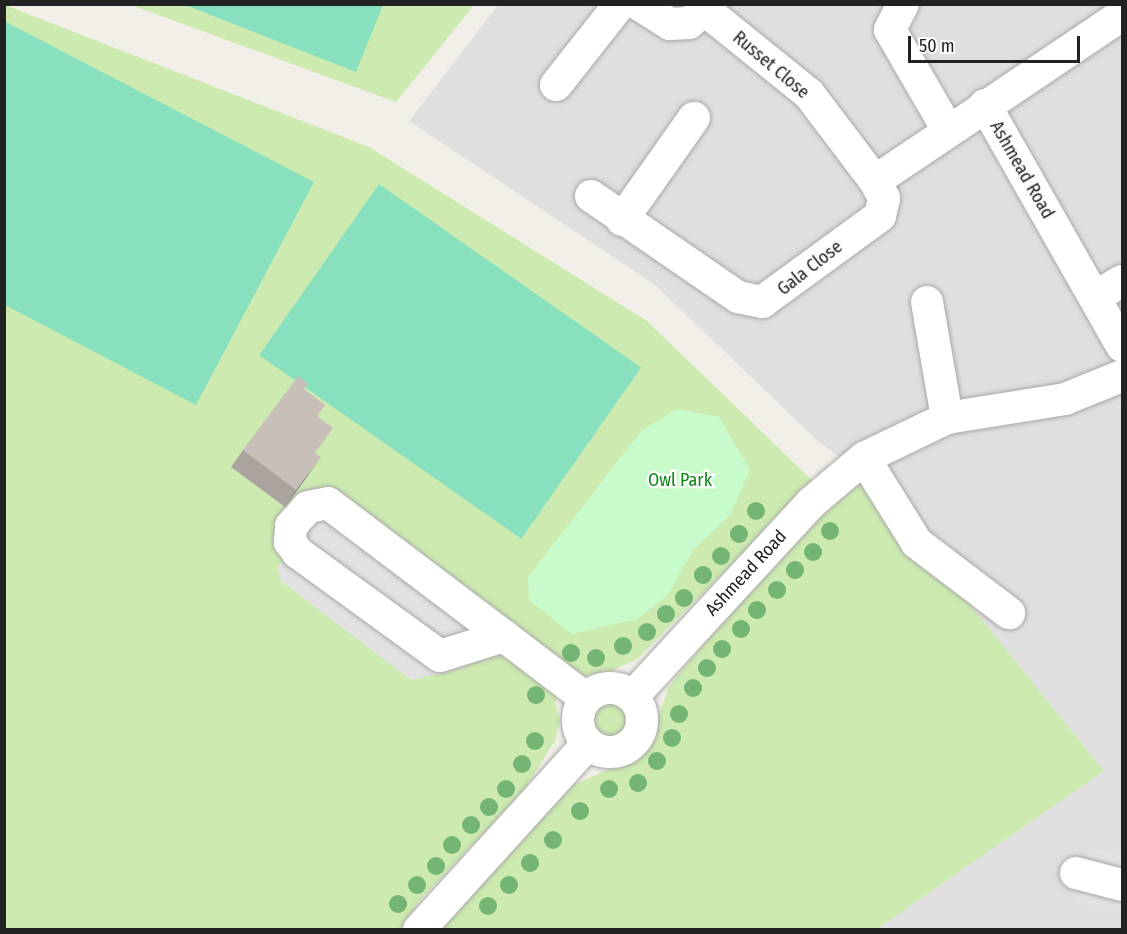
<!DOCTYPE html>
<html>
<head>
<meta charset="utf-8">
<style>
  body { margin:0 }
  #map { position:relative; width:1127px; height:934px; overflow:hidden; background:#f2efe9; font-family:"Fira Sans Condensed",sans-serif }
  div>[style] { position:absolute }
  .residential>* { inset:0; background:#e0dfdf }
  .grass>* { inset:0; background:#cdebb0 }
  .round { border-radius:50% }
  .park>* { inset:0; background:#c8facc }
  .pitch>* { inset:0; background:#88e0be; transform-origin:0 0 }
  .parking>* { inset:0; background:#e2e2e2 }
  .roads { filter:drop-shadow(0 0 2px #a9a9a9) drop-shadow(0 0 2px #a9a9a9) }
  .minor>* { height:32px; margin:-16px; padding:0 16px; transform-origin:16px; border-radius:16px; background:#fff }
  .minor>.ring { margin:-16px; padding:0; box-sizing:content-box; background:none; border:32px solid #fff; border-radius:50% }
  .trees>* { width:18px; height:18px; margin:-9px; border-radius:50%; background:#74b475 }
  .wall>* { inset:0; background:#aba49e }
  .shaded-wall>* { inset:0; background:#8b8681 }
  .building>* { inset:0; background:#c7bfb8 }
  span { translate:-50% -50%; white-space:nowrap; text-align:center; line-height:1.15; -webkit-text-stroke:4.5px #fff; paint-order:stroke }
  .street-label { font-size:18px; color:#222 }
  .park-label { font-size:18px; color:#0c8416 }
  .frame { position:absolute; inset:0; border:6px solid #222; pointer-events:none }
  .scale { position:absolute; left:908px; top:36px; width:172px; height:27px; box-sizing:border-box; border:3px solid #222; border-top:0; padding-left:8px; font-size:18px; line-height:21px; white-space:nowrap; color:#222; -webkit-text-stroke:4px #fff; paint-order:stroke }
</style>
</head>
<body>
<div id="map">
  <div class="residential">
    <div style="clip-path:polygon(498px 5px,1122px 5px,1122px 929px,877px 929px,1104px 771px,864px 474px,820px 443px,654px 284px,409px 121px)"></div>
  </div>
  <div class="grass">
    <div style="clip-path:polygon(5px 5px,369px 147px,647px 321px,814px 482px,637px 659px,603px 675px,575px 676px,555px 701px,560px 721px,555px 741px,522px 793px,419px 901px,400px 929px,5px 930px)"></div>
    <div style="clip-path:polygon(131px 5px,474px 5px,396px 102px)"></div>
    <div style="clip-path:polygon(864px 474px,1104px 771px,877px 929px,436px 930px,470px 886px,575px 784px,637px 757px,649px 743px,669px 686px,754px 583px)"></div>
    <div class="round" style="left:585px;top:696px;width:46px;height:46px"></div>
  </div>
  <div class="park">
    <div style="clip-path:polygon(677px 409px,719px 417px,750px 470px,730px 515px,693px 550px,667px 596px,637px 619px,572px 634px,529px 600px,528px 577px,642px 430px)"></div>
  </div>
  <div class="pitch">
    <div style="clip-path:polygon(185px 5px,383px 5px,356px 72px)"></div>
    <div style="clip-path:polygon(4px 21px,314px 182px,196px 405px,5px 305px)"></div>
    <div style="left:379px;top:184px;width:320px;height:209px;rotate:35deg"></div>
  </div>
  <div class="parking">
    <div style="clip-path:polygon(343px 496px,504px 616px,465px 668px,411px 680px,281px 581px,277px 568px,286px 556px,278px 550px)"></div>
    <div style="clip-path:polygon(1089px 847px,1122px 855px,1121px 912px,1076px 902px)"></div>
  </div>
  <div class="roads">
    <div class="minor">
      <div style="left:638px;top:4px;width:38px;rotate:32deg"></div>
      <div style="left:670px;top:24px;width:19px;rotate:-3deg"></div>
      <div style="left:689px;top:23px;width:29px;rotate:-41deg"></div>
      <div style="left:903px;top:4px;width:29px;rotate:117deg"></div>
      <div style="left:890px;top:30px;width:116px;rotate:59.9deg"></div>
      <div style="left:556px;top:85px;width:103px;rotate:-51.7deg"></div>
      <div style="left:985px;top:105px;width:277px;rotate:60.4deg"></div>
      <div style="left:875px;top:181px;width:298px;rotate:-33.9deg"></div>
      <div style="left:591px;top:196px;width:178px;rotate:34.5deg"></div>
      <div style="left:738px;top:297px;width:25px;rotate:12deg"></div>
      <div style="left:762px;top:302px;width:146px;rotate:-36.1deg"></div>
      <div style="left:880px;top:216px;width:18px;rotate:-77deg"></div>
      <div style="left:884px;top:198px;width:19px;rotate:-118deg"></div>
      <div style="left:875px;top:181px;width:109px;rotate:-127.2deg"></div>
      <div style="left:809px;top:94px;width:132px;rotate:-141.1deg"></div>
      <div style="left:622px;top:220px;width:125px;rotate:-54.8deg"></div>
      <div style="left:1097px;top:296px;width:29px;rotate:-31deg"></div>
      <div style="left:927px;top:302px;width:118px;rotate:80.2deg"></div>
      <div style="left:864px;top:458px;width:100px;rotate:58.1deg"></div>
      <div style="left:917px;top:543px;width:116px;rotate:37.3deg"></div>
      <div style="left:328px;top:503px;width:221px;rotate:37.1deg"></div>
      <div style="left:504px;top:636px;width:67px;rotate:162.6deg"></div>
      <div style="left:440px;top:656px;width:175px;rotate:-144deg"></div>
      <div style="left:298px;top:553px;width:14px;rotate:-126deg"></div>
      <div style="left:290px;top:542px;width:16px;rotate:-86deg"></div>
      <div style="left:291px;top:526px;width:25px;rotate:-48deg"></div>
      <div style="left:308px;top:507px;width:20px;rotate:-11deg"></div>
      <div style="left:504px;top:636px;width:101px;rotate:37.3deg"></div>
      <div class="ring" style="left:578px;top:688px;width:32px;height:32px"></div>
      <div style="left:634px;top:695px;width:261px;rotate:-47.3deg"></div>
      <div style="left:811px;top:503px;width:70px;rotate:-40.3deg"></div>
      <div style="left:864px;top:458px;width:92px;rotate:-25.7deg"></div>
      <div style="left:947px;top:418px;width:120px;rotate:-9.1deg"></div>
      <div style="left:1065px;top:399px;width:61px;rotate:-22deg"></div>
      <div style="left:1076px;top:873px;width:48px;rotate:14.6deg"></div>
      <div style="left:419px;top:930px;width:250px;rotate:-47.8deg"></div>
    </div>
  </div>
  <div class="trees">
    <div style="left:756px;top:511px"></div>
    <div style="left:830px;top:531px"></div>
    <div style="left:739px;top:534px"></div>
    <div style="left:813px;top:552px"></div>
    <div style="left:721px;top:556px"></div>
    <div style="left:795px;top:570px"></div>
    <div style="left:703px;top:575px"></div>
    <div style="left:777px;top:590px"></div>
    <div style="left:684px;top:598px"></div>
    <div style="left:757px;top:610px"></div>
    <div style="left:666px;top:614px"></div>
    <div style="left:741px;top:629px"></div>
    <div style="left:647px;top:632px"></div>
    <div style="left:623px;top:646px"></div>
    <div style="left:722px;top:649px"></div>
    <div style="left:571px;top:653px"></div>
    <div style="left:596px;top:658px"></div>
    <div style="left:707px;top:668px"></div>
    <div style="left:693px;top:688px"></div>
    <div style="left:536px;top:695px"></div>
    <div style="left:679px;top:714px"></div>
    <div style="left:672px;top:738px"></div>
    <div style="left:535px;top:741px"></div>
    <div style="left:657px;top:761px"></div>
    <div style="left:522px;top:764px"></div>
    <div style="left:638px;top:783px"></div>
    <div style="left:506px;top:789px"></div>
    <div style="left:609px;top:789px"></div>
    <div style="left:489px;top:807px"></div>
    <div style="left:580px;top:811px"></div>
    <div style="left:471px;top:825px"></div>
    <div style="left:553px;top:840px"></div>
    <div style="left:452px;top:845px"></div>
    <div style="left:530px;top:863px"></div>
    <div style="left:436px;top:866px"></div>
    <div style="left:417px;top:885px"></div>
    <div style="left:509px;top:885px"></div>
    <div style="left:398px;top:904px"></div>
    <div style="left:488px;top:906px"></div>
  </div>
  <div class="wall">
    <div style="clip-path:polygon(304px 389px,317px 416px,315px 453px,309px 474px,285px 507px,231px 467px,243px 450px)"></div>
  </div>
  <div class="shaded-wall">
    <div style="clip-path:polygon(321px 457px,309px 474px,285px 507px,296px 490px)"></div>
  </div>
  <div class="building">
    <div style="clip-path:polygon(298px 376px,308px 384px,304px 389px,325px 405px,317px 416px,333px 428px,315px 453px,321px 457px,296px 490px,243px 450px)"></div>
  </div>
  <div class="street-label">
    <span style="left:771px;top:65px;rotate:40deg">Russet Close</span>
    <span style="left:1022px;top:170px;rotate:60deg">Ashmead Road</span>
    <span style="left:810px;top:268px;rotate:-38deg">Gala Close</span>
    <span style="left:746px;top:573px;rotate:-47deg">Ashmead Road</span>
  </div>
  <div class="park-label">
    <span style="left:680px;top:480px">Owl Park</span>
  </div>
  <div class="frame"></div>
  <div class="scale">50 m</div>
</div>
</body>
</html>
